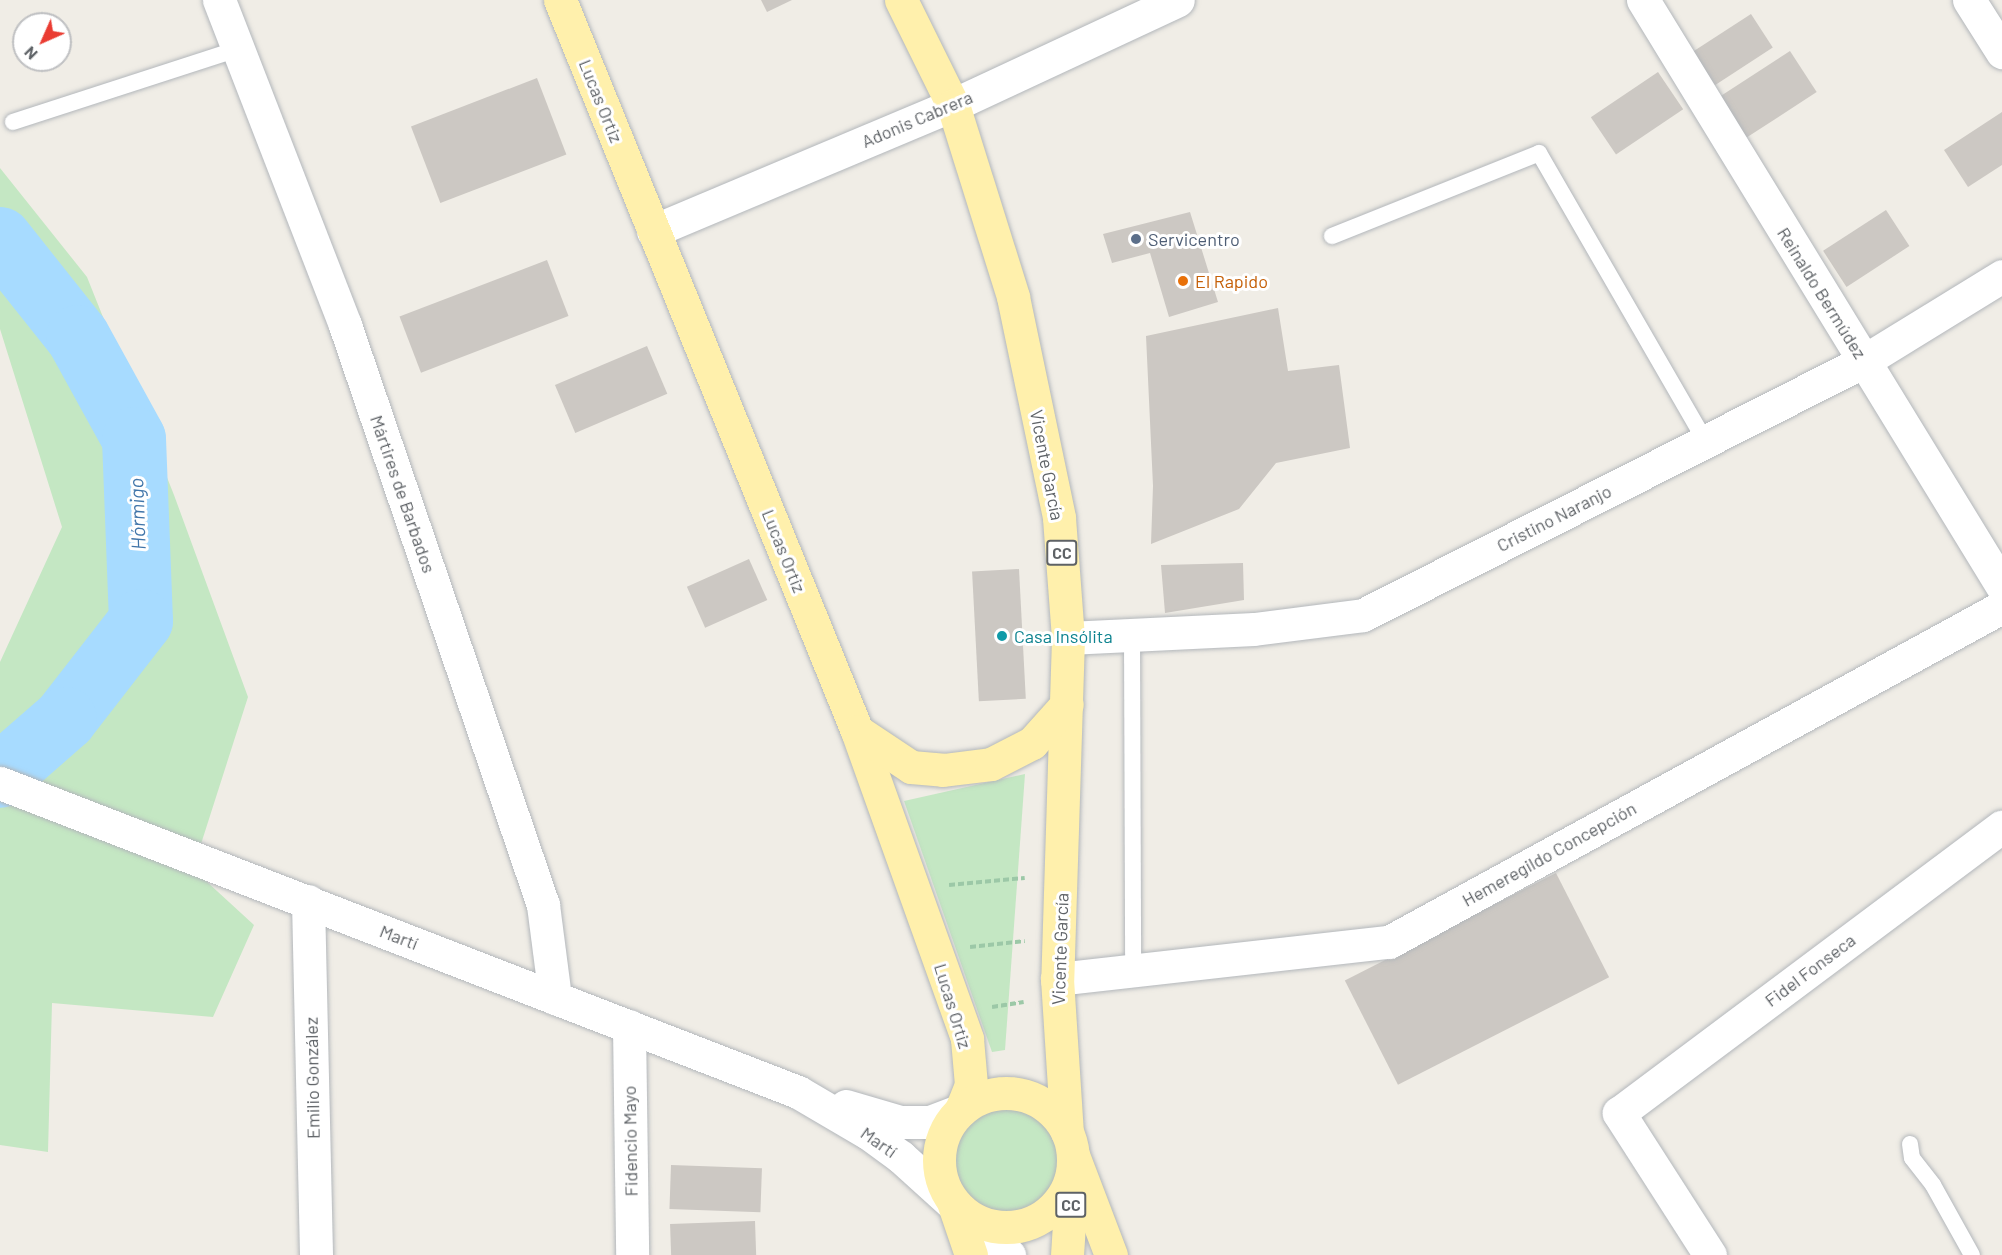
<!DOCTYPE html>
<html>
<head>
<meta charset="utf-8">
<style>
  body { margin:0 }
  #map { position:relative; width:2002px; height:1255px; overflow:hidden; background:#f0ede6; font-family:Barlow,sans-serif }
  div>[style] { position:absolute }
  .green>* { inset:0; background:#c4e7c3 }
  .round { border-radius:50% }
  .river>* { height:64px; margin:-32px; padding:0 32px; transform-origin:32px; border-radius:32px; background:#a7dbff }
  .building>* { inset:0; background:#ccc8c3; transform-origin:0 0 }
  .path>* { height:4px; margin-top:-2px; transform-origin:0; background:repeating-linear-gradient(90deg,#9cc8a7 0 6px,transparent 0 9px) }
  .roads { filter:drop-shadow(0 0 2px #b3b7bb) drop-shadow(0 0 2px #b3b7bb) }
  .lane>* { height:16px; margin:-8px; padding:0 8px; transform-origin:8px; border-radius:8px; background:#fff }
  .street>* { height:33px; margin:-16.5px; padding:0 16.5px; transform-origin:16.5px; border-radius:16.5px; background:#fff }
  .secondary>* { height:33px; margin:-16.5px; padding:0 16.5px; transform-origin:16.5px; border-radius:16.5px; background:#fff }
  .primary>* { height:33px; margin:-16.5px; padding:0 16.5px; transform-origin:16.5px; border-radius:16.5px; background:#fff0ac }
  .primary>.ring { margin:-16.5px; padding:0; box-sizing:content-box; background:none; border:33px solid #fff0ac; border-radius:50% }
  .dots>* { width:16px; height:16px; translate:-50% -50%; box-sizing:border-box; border:3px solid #fff; border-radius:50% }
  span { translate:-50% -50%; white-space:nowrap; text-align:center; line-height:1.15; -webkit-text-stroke:6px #fff; paint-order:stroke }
  .shield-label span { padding:2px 4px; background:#fff; border:2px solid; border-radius:4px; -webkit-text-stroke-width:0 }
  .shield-label { font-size:16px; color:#5e6266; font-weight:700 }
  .street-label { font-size:18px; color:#5e6266 }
  .service-label { font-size:18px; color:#4e5e75 }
  .left { translate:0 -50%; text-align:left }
  .food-label { font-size:18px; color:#c56008 }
  .culture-label { font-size:18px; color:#0d838f }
  .water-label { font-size:20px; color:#4075a9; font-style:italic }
  .north { position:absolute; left:12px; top:12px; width:60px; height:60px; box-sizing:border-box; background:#fff; border:2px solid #bfc0c2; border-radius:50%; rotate:225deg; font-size:16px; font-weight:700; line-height:24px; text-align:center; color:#5e6266 }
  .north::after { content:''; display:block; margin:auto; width:21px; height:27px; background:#ea3c32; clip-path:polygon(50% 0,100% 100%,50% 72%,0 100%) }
</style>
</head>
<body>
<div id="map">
  <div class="green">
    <div style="clip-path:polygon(0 168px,87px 277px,174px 495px,248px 697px,193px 869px,254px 925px,213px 1017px,52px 1003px,48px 1152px,0 1145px,0 662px,62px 527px,0 329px)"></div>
    <div style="clip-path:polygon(1025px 774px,1005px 1050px,992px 1052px,904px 801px)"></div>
    <div class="round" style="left:953px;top:1105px;width:114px;height:114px"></div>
  </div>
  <div class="river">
    <div style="left:0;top:239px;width:125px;rotate:51.5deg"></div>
    <div style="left:78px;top:337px;width:116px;rotate:61.2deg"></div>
    <div style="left:134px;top:439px;width:182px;rotate:87.8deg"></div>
    <div style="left:141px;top:621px;width:124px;rotate:127.8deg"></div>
    <div style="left:65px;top:719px;width:86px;rotate:138.8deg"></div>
  </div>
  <div class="building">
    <div style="clip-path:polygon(761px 0,792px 0,767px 12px)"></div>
    <div style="left:1751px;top:14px;width:40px;height:69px;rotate:57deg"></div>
    <div style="left:1790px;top:51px;width:49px;height:84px;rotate:57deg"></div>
    <div style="left:1658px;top:72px;width:45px;height:81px;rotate:56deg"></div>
    <div style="left:537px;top:78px;width:82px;height:135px;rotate:69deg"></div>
    <div style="clip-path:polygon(2002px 112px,2002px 165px,1968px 187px,1944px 150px)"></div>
    <div style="left:1886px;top:210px;width:43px;height:75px;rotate:57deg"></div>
    <div style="clip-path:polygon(1190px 212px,1218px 302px,1169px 317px,1150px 253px,1112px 263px,1103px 234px)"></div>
    <div style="left:547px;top:260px;width:60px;height:158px;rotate:69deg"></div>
    <div style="clip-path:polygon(1278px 308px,1288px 371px,1339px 365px,1350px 448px,1276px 463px,1239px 509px,1151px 544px,1153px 486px,1146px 336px)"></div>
    <div style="left:647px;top:346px;width:52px;height:100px;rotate:67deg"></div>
    <div style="left:749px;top:559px;width:45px;height:68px;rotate:66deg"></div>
    <div style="clip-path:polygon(1243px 563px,1244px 600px,1165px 613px,1161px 565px)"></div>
    <div style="left:1019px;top:569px;width:130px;height:47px;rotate:87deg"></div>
    <div style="left:1556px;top:873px;width:117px;height:237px;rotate:63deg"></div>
    <div style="left:671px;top:1165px;width:91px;height:44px;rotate:2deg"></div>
    <div style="left:755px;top:1221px;width:34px;height:85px;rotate:88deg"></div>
  </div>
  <div class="path">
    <div style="left:949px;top:885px;width:76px;rotate:-5.3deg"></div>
    <div style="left:970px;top:947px;width:55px;rotate:-6.2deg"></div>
    <div style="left:992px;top:1007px;width:32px;rotate:-9deg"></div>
  </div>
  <div class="roads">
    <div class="lane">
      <div style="left:13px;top:122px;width:237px;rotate:-18deg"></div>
      <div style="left:1332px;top:236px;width:223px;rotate:-21.8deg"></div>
      <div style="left:1539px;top:153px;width:332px;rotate:60deg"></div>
      <div style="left:1132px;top:635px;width:336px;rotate:89.8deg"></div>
      <div style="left:1910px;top:1144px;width:14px;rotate:82deg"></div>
      <div style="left:1912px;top:1158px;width:34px;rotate:52deg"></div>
      <div style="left:1933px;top:1185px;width:80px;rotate:60.9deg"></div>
    </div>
    <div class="street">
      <div style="left:219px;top:0;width:349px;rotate:68.8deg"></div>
      <div style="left:345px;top:325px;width:613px;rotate:71.15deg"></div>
      <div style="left:543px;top:905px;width:94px;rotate:82.6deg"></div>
      <div style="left:1643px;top:0;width:687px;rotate:58.51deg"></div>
      <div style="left:1969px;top:0;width:62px;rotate:57.6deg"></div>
      <div style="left:1068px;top:638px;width:186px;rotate:-2.8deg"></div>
      <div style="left:1254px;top:629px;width:110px;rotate:-7.3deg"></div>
      <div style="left:1363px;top:615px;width:562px;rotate:-26.88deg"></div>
      <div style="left:1864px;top:361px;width:162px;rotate:-31.6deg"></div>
      <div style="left:308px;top:901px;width:354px;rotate:88.7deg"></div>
      <div style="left:1057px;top:979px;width:334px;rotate:-6.4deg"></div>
      <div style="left:1389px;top:942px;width:699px;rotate:-28.66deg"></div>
      <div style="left:629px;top:1026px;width:229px;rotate:89.2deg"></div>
      <div style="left:1710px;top:1255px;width:169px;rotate:-122.7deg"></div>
      <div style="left:1619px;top:1113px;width:478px;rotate:-36.8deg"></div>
    </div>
    <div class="secondary">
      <div style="left:653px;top:231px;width:325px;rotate:-22.8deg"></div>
      <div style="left:953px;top:105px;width:248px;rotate:-25deg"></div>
      <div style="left:0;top:783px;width:856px;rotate:21.17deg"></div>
      <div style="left:798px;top:1092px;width:81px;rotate:30.4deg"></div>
      <div style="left:868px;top:1133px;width:41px;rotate:36deg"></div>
      <div style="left:901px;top:1157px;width:146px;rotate:42.2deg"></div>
      <div style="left:846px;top:1106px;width:56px;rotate:16.5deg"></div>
      <div style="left:900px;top:1122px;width:30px"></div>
      <div style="left:930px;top:1122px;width:33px;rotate:-21deg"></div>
    </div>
    <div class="primary">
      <div style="left:560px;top:0;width:789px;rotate:67.89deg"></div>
      <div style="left:857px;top:731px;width:327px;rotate:70.3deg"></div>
      <div style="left:967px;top:1039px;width:46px;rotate:85deg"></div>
      <div style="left:971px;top:1085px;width:27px;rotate:112deg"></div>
      <div style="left:901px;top:0;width:117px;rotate:63.7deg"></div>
      <div style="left:953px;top:105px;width:201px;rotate:72.6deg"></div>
      <div style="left:1013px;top:297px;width:226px;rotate:78.2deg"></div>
      <div style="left:1059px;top:518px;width:120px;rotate:85.7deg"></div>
      <div style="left:1068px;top:638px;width:341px;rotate:91.8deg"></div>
      <div style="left:1057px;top:979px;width:153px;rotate:86.3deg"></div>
      <div style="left:857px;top:731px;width:65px;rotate:33.7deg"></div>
      <div style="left:911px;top:767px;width:32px;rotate:5deg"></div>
      <div style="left:943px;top:770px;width:48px;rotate:-7.1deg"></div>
      <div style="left:991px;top:764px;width:46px;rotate:-27.1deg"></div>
      <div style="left:1032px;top:743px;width:52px;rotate:-48.1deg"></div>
      <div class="ring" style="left:939px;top:1093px;width:101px;height:101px"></div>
      <div style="left:1073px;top:1155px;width:107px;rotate:69.2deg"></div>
      <div style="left:953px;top:1202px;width:56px;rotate:71.2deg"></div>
      <div style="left:1067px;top:1255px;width:77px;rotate:-86.3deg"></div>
    </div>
  </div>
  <div class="dots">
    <div style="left:1136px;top:239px;background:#5c6f8a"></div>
    <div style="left:1183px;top:281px;background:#e8710a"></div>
    <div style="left:1002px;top:636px;background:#0f9aa8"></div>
  </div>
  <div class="shield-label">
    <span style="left:1062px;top:553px">CC</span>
    <span style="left:1071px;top:1205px">CC</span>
  </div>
  <div class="street-label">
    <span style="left:601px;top:101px;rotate:68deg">Lucas Ortiz</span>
    <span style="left:917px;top:119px;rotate:-23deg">Adonis Cabrera</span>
    <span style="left:1822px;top:293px;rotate:58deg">Reinaldo Bermúdez</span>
    <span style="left:1047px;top:465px;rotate:79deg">Vicente García</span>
    <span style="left:403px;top:494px;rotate:71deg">Mártires de Barbados</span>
    <span style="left:1554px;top:518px;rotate:-27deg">Cristino Naranjo</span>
    <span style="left:784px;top:551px;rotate:68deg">Lucas Ortiz</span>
    <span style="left:1549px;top:854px;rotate:-29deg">Hemeregildo Concepción</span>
    <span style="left:399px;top:937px;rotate:21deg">Martí</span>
    <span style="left:1060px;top:949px;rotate:-88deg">Vicente García</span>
    <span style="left:1810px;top:970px;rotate:-37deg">Fidel Fonseca</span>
    <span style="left:953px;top:1006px;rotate:73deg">Lucas Ortiz</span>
    <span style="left:312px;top:1078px;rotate:-91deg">Emilio González</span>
    <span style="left:630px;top:1141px;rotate:-91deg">Fidencio Mayo</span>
    <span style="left:879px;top:1142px;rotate:35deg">Martí</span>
  </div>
  <div class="service-label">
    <span class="left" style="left:1148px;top:239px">Servicentro</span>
  </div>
  <div class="food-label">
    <span class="left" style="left:1195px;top:281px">El Rapido</span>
  </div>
  <div class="culture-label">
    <span class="left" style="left:1014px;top:636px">Casa Insólita</span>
  </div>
  <div class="water-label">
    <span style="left:137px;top:514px;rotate:-92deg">Hórmigo</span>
  </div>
  <div class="north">N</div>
</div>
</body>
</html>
